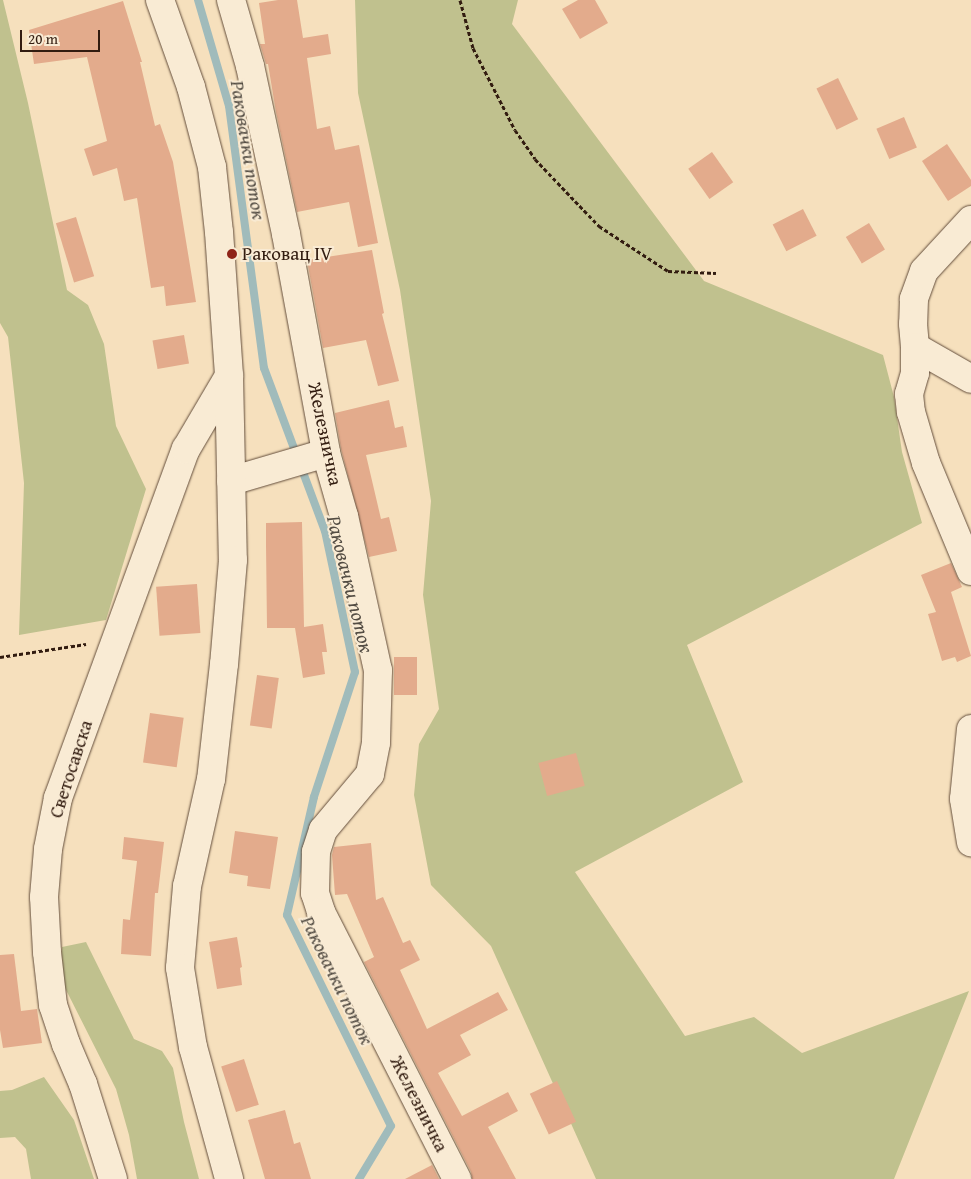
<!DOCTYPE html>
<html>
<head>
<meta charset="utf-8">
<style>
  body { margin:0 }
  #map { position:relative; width:971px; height:1179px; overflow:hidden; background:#f6e0bd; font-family:"Gentium Book Plus",serif }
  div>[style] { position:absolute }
  .green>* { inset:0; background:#c0c18e }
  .stream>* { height:8px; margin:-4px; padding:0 4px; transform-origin:4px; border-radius:4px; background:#a0bbbb }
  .building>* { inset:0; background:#e3ab8c; transform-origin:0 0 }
  .path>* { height:3px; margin-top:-1.5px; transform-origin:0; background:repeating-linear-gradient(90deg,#321c10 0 4px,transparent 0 6.5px) }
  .roads { filter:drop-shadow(0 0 1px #634d3b) drop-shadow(0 0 1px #634d3b) }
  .minor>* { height:28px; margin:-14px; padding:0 14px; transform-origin:14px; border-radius:14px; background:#f9ebd4 }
  .tertiary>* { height:28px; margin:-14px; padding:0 14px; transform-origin:14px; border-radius:14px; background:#f9ebd4 }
  .dots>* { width:14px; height:14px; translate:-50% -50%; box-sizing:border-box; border:2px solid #f9ebd4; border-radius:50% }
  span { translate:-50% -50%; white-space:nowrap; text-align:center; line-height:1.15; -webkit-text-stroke:4px #f9ebd4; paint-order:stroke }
  .poi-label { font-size:19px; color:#321c10 }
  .left { translate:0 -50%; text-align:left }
  .street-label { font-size:19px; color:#321c10 }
  .water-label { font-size:20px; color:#534c43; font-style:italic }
  .scale { position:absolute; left:20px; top:30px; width:80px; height:22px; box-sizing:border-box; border:2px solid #321c10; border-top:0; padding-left:6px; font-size:15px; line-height:18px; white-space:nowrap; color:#321c10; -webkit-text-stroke:4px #f9ebd4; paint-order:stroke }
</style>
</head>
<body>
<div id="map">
  <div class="green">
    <div style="clip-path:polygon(0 0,3px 0,28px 103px,67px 290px,88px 305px,104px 344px,116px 426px,146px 489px,106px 620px,19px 635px,24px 483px,8px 337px,0 323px)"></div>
    <div style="clip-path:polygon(355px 0,518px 0,512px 24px,704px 281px,883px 355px,894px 397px,902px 452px,922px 523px,687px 645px,743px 782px,575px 872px,685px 1036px,754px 1017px,802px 1053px,969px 991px,894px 1179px,596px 1179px,491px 946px,431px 885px,414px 795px,419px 744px,439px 709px,423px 595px,431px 501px,400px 290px,358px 93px)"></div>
    <div style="clip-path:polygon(86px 942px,134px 1039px,162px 1051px,173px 1068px,184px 1122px,199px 1179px,137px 1179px,129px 1135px,116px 1089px,59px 976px,62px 947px)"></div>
    <div style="clip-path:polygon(44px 1077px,74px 1120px,94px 1179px,31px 1179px,26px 1149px,15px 1137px,0 1138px,0 1091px,12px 1090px)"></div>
  </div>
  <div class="stream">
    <div style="left:198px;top:0;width:110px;rotate:73.7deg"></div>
    <div style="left:229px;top:106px;width:264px;rotate:82.4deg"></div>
    <div style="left:264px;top:368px;width:174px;rotate:69.5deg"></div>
    <div style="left:325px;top:531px;width:144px;rotate:78deg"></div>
    <div style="left:355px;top:672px;width:132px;rotate:108.2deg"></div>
    <div style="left:314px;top:797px;width:121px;rotate:102.9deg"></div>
    <div style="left:287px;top:915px;width:235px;rotate:63.8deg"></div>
    <div style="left:391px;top:1126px;width:62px;rotate:121.1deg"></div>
  </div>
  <div class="building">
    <div style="clip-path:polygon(278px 0,297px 0,303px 38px,328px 34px,331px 54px,307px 58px,317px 129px,330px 126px,335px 150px,359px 145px,378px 243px,358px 247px,349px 202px,297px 212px,276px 112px,268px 64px,266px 64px,260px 44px,265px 44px,259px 3px)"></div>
    <div style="clip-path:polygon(578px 0,595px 0,608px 23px,580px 39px,562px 9px)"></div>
    <div style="clip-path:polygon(123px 1px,142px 62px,140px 62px,155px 126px,160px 124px,173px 162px,196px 302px,166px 306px,164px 286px,151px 288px,137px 198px,124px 201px,117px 168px,93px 176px,84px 149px,107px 141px,87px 57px,34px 64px,29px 30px)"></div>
    <div style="left:838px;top:78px;width:46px;height:24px;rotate:64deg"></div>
    <div style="left:904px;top:117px;width:33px;height:30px;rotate:67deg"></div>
    <div style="clip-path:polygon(947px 144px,971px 180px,971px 186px,948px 201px,922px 161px)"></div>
    <div style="left:712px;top:152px;width:37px;height:29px;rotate:55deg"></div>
    <div style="left:803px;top:209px;width:30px;height:34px;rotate:63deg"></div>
    <div style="left:76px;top:217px;width:62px;height:21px;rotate:73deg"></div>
    <div style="left:869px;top:223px;width:31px;height:27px;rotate:59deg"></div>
    <div style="clip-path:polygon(372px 250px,384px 313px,382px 314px,399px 381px,378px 386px,366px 340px,323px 348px,307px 260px)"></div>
    <div style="left:184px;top:335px;width:29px;height:32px;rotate:80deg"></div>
    <div style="clip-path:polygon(389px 400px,395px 428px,403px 426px,407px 447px,366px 455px,381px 519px,389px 517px,397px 551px,369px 557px,341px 449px,335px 413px)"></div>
    <div style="clip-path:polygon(302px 522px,304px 627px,323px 624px,327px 652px,322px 652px,325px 674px,303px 678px,295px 628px,298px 628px,267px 628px,266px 545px,266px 523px)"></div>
    <div style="clip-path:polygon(951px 563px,962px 587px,951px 592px,971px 656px,957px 662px,955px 657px,942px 661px,928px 614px,936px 612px,921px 575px)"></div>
    <div style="left:197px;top:584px;width:49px;height:41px;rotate:86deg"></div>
    <div style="left:394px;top:657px;width:23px;height:38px"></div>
    <div style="left:257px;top:675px;width:22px;height:51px;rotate:8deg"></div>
    <div style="left:150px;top:713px;width:34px;height:50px;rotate:8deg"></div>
    <div style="left:576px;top:753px;width:34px;height:39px;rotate:75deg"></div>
    <div style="clip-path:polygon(235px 831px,278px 837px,270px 889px,247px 886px,248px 876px,229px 873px)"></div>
    <div style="clip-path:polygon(124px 837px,164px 842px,158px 893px,155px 893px,151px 956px,121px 954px,123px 919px,130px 920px,137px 861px,122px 859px)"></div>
    <div style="clip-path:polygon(371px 843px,376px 900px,383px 897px,403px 943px,410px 940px,420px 960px,400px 970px,427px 1029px,498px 992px,508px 1010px,460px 1035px,471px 1055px,438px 1073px,462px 1116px,508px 1092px,518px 1111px,488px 1127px,516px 1179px,472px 1179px,471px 1172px,364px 962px,374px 957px,347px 894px,335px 895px,332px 855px,334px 847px)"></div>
    <div style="clip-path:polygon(237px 937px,242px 967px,240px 968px,242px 985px,217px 989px,209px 942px)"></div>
    <div style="clip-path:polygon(14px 954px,21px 1011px,37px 1009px,42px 1043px,3px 1048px,0 1030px,0 955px)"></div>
    <div style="left:244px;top:1059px;width:48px;height:24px;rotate:72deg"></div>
    <div style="left:557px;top:1081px;width:45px;height:30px;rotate:65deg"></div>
    <div style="clip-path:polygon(285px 1110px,294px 1144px,300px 1142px,311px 1179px,265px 1179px,248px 1120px)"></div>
    <div style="clip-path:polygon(432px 1165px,439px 1179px,405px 1179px)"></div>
  </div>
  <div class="path">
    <div style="left:460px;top:0;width:50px;rotate:74.8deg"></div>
    <div style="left:473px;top:48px;width:92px;rotate:62.9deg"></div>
    <div style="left:515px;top:130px;width:35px;rotate:55deg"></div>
    <div style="left:535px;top:159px;width:58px;rotate:46.4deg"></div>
    <div style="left:575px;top:201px;width:35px;rotate:46deg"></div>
    <div style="left:599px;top:226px;width:82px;rotate:33.1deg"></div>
    <div style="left:668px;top:271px;width:48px;rotate:2.4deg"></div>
    <div style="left:0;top:657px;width:87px;rotate:-8.6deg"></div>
  </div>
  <div class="roads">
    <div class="minor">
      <div style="left:231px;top:0;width:69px;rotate:73.9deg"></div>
      <div style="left:250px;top:66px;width:172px;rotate:77.9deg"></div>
      <div style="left:286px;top:234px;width:223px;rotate:79.6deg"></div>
      <div style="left:326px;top:453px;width:66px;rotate:74.1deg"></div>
      <div style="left:344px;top:516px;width:158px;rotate:77.6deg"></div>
      <div style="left:378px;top:670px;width:73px;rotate:91.6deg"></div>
      <div style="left:376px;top:743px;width:32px;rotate:101deg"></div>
      <div style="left:370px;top:774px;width:73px;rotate:130deg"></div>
      <div style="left:323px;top:830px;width:23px;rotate:108deg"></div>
      <div style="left:316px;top:852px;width:41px;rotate:91.4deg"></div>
      <div style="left:315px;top:893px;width:20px;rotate:72deg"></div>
      <div style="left:321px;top:912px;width:300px;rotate:63deg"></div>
      <div style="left:971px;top:220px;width:69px;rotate:132.7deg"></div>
      <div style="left:924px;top:271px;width:30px;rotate:110deg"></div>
      <div style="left:914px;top:299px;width:25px;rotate:92deg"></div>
      <div style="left:913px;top:324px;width:23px;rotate:85deg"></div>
      <div style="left:915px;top:347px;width:64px;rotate:29.7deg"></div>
      <div style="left:915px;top:347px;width:26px;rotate:90deg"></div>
      <div style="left:915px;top:373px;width:22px;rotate:106deg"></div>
      <div style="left:909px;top:394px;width:18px;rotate:84deg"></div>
      <div style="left:911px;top:412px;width:53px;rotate:73.6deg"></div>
      <div style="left:926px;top:463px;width:117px;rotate:67.4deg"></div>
      <div style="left:231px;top:481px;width:99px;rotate:-16.4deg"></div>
      <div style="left:971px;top:729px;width:70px;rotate:95.7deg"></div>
      <div style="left:964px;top:799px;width:44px;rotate:80.8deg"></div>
      <div style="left:113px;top:1179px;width:100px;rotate:-107.5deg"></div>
      <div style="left:83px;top:1084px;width:43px;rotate:-113deg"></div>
      <div style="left:66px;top:1044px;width:41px;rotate:-108.4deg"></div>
      <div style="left:53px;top:1005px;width:53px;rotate:-96.5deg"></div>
      <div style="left:47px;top:952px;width:55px;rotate:-93.1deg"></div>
      <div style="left:44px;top:897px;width:48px;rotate:-85.2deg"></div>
      <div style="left:48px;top:849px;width:52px;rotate:-78.9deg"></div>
      <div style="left:58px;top:798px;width:372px;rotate:-69.9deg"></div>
      <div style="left:186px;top:449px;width:85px;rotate:-59.5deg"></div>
    </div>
    <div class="tertiary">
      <div style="left:160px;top:0;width:92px;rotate:70.4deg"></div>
      <div style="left:191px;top:87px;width:83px;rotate:75.3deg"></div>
      <div style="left:212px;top:167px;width:65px;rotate:83.9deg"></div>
      <div style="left:219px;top:232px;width:144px;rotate:86deg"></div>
      <div style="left:229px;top:376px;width:184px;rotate:88.8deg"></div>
      <div style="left:233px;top:560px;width:104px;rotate:94.9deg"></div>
      <div style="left:224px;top:664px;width:116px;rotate:96.4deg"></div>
      <div style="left:211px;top:779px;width:110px;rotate:102.6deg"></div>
      <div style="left:187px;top:886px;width:82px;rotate:94.9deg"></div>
      <div style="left:180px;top:968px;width:80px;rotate:80.7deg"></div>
      <div style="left:193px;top:1047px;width:137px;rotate:74.7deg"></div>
    </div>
  </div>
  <div class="dots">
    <div style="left:232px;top:254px;background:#8f2418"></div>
  </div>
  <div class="poi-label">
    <span class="left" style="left:242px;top:254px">Раковац IV</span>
  </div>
  <div class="street-label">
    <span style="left:325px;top:434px;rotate:78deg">Железничка</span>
    <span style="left:71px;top:769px;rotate:-72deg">Светосавска</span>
    <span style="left:419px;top:1104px;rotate:63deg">Железничка</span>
  </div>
  <div class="water-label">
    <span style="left:249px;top:150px;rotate:81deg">Раковачки поток</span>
    <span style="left:351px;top:584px;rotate:76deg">Раковачки поток</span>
    <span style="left:338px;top:980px;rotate:64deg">Раковачки поток</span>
  </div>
  <div class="scale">20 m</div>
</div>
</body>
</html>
